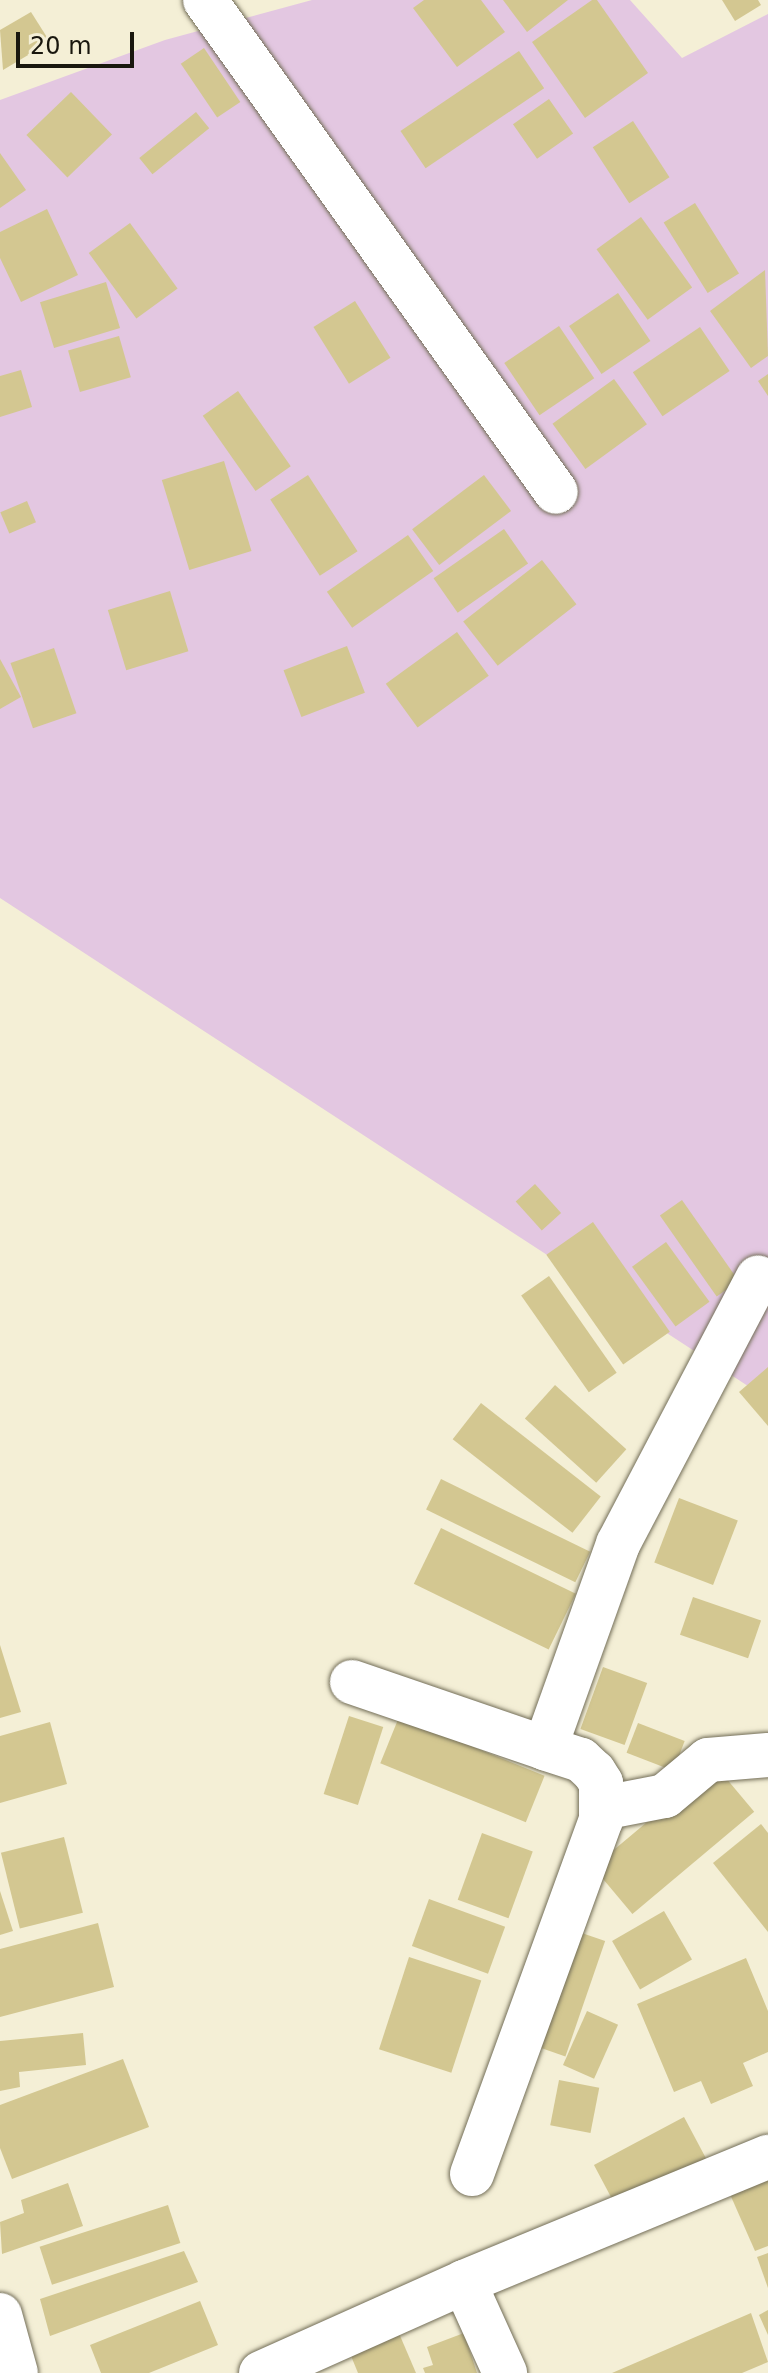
<!DOCTYPE html>
<html>
<head>
<meta charset="utf-8">
<style>
  body { margin:0 }
  #map { position:relative; width:768px; height:2373px; overflow:hidden; background:#f4efd6; font-family:"DejaVu Sans",sans-serif }
  div>[style] { position:absolute }
  .green>* { inset:0; background:#e3c7e1 }
  .building>* { inset:0; background:#d3c791; transform-origin:0 0 }
  .roads { filter:drop-shadow(0 0 2px #736e58) drop-shadow(0 0 2px #736e58) }
  .street>* { height:44px; margin:-22px; padding:0 22px; transform-origin:22px; border-radius:22px; background:#fff }
  span { translate:-50% -50%; white-space:nowrap; text-align:center; line-height:1.15; -webkit-text-stroke:6px #f4efd6; paint-order:stroke }
  .scale { position:absolute; left:16px; top:32px; width:118px; height:36px; box-sizing:border-box; border:4px solid #19170e; border-top:0; padding-left:10px; font-size:24px; line-height:28px; white-space:nowrap; color:#19170e; -webkit-text-stroke:6px #f4efd6; paint-order:stroke }
</style>
</head>
<body>
<div id="map">
  <div class="green">
    <div style="clip-path:polygon(312px 0,630px 0,682px 58px,768px 14px,768px 1399px,0 898px,0 100px,165px 40px)"></div>
  </div>
  <div class="building">
    <div style="clip-path:polygon(424px 0,481px 0,505px 32px,457px 67px,413px 8px)"></div>
    <div style="clip-path:polygon(503px 0,568px 0,527px 32px)"></div>
    <div style="clip-path:polygon(592px 0,597px 0,648px 73px,585px 118px,532px 42px)"></div>
    <div style="clip-path:polygon(722px 0,758px 0,761px 5px,735px 21px)"></div>
    <div style="clip-path:polygon(31px 12px,50px 42px,3px 70px,0 30px)"></div>
    <div style="left:204px;top:48px;width:65px;height:28px;rotate:56deg"></div>
    <div style="left:519px;top:51px;width:45px;height:143px;rotate:56deg"></div>
    <div style="left:71px;top:92px;width:59px;height:62px;rotate:46deg"></div>
    <div style="left:549px;top:99px;width:42px;height:44px;rotate:55deg"></div>
    <div style="left:196px;top:112px;width:21px;height:73px;rotate:51deg"></div>
    <div style="left:633px;top:121px;width:67px;height:48px;rotate:57deg"></div>
    <div style="clip-path:polygon(0 153px,26px 190px,0 208px)"></div>
    <div style="left:695px;top:203px;width:83px;height:37px;rotate:58deg"></div>
    <div style="clip-path:polygon(47px 209px,78px 275px,21px 302px,0 258px,0 232px)"></div>
    <div style="left:641px;top:217px;width:87px;height:55px;rotate:54deg"></div>
    <div style="left:130px;top:223px;width:81px;height:51px;rotate:54deg"></div>
    <div style="clip-path:polygon(765px 270px,768px 356px,751px 368px,710px 311px)"></div>
    <div style="left:106px;top:282px;width:48px;height:69px;rotate:73deg"></div>
    <div style="left:618px;top:293px;width:58px;height:59px;rotate:56deg"></div>
    <div style="left:355px;top:301px;width:67px;height:49px;rotate:58deg"></div>
    <div style="left:559px;top:326px;width:63px;height:66px;rotate:56deg"></div>
    <div style="left:700px;top:327px;width:53px;height:81px;rotate:56deg"></div>
    <div style="left:119px;top:336px;width:43px;height:53px;rotate:74deg"></div>
    <div style="clip-path:polygon(21px 370px,32px 407px,0 417px,0 376px)"></div>
    <div style="clip-path:polygon(768px 374px,768px 396px,758px 381px)"></div>
    <div style="left:614px;top:379px;width:56px;height:76px;rotate:54deg"></div>
    <div style="left:238px;top:391px;width:92px;height:43px;rotate:55deg"></div>
    <div style="left:224px;top:461px;width:94px;height:65px;rotate:73deg"></div>
    <div style="left:308px;top:475px;width:91px;height:45px;rotate:57deg"></div>
    <div style="left:484px;top:475px;width:45px;height:90px;rotate:53deg"></div>
    <div style="left:27px;top:501px;width:23px;height:29px;rotate:67deg"></div>
    <div style="left:504px;top:529px;width:42px;height:86px;rotate:55deg"></div>
    <div style="left:408px;top:535px;width:44px;height:99px;rotate:55deg"></div>
    <div style="left:542px;top:560px;width:56px;height:100px;rotate:52deg"></div>
    <div style="left:170px;top:591px;width:63px;height:65px;rotate:73deg"></div>
    <div style="left:457px;top:632px;width:54px;height:88px;rotate:54deg"></div>
    <div style="left:347px;top:646px;width:50px;height:68px;rotate:69deg"></div>
    <div style="left:54px;top:648px;width:69px;height:46px;rotate:71deg"></div>
    <div style="clip-path:polygon(0 659px,21px 697px,0 709px)"></div>
    <div style="left:535px;top:1184px;width:39px;height:26px;rotate:48deg"></div>
    <div style="left:682px;top:1200px;width:99px;height:27px;rotate:55deg"></div>
    <div style="left:593px;top:1222px;width:134px;height:57px;rotate:55deg"></div>
    <div style="left:666px;top:1242px;width:74px;height:42px;rotate:54deg"></div>
    <div style="left:549px;top:1276px;width:118px;height:34px;rotate:55deg"></div>
    <div style="clip-path:polygon(768px 1367px,768px 1426px,739px 1392px)"></div>
    <div style="left:555px;top:1385px;width:96px;height:45px;rotate:42deg"></div>
    <div style="left:481px;top:1403px;width:152px;height:46px;rotate:38deg"></div>
    <div style="left:441px;top:1479px;width:166px;height:34px;rotate:26deg"></div>
    <div style="left:679px;top:1498px;width:63px;height:69px;rotate:21deg"></div>
    <div style="left:441px;top:1528px;width:150px;height:62px;rotate:26deg"></div>
    <div style="left:693px;top:1597px;width:72px;height:40px;rotate:19deg"></div>
    <div style="clip-path:polygon(0 1645px,21px 1712px,0 1718px)"></div>
    <div style="left:603px;top:1667px;width:47px;height:66px;rotate:20deg"></div>
    <div style="left:349px;top:1716px;width:36px;height:82px;rotate:18deg"></div>
    <div style="left:399px;top:1717px;width:157px;height:50px;rotate:22deg"></div>
    <div style="clip-path:polygon(50px 1722px,67px 1784px,0 1803px,0 1736px)"></div>
    <div style="left:638px;top:1723px;width:50px;height:32px;rotate:21deg"></div>
    <div style="left:715px;top:1765px;width:61px;height:159px;rotate:50deg"></div>
    <div style="clip-path:polygon(761px 1824px,768px 1833px,768px 1932px,713px 1863px)"></div>
    <div style="left:482px;top:1833px;width:54px;height:71px;rotate:20deg"></div>
    <div style="left:64px;top:1837px;width:78px;height:65px;rotate:76deg"></div>
    <div style="clip-path:polygon(0 1891px,13px 1931px,0 1935px)"></div>
    <div style="left:429px;top:1899px;width:81px;height:50px;rotate:20deg"></div>
    <div style="left:664px;top:1911px;width:56px;height:60px;rotate:60deg"></div>
    <div style="clip-path:polygon(98px 1923px,114px 1987px,0 2017px,0 1949px)"></div>
    <div style="left:573px;top:1930px;width:34px;height:122px;rotate:19deg"></div>
    <div style="left:409px;top:1957px;width:76px;height:97px;rotate:18deg"></div>
    <div style="clip-path:polygon(746px 1958px,768px 2011px,768px 2052px,743px 2063px,753px 2086px,711px 2104px,701px 2081px,674px 2092px,637px 2004px)"></div>
    <div style="left:587px;top:2011px;width:34px;height:59px;rotate:24deg"></div>
    <div style="clip-path:polygon(83px 2033px,86px 2065px,19px 2072px,20px 2087px,0 2091px,0 2041px)"></div>
    <div style="clip-path:polygon(123px 2059px,149px 2127px,12px 2179px,0 2148px,0 2105px)"></div>
    <div style="left:559px;top:2080px;width:41px;height:46px;rotate:11deg"></div>
    <div style="left:684px;top:2117px;width:49px;height:102px;rotate:62deg"></div>
    <div style="clip-path:polygon(768px 2175px,768px 2246px,755px 2251px,729px 2192px)"></div>
    <div style="clip-path:polygon(68px 2183px,83px 2226px,2px 2254px,0 2222px,24px 2213px,21px 2200px)"></div>
    <div style="left:168px;top:2205px;width:40px;height:135px;rotate:72deg"></div>
    <div style="clip-path:polygon(184px 2251px,198px 2282px,50px 2336px,40px 2299px)"></div>
    <div style="clip-path:polygon(768px 2253px,768px 2288px,757px 2257px)"></div>
    <div style="clip-path:polygon(200px 2301px,218px 2345px,149px 2373px,101px 2373px,90px 2345px)"></div>
    <div style="clip-path:polygon(768px 2310px,768px 2335px,759px 2315px)"></div>
    <div style="clip-path:polygon(751px 2313px,768px 2362px,742px 2373px,612px 2373px)"></div>
    <div style="clip-path:polygon(398px 2331px,416px 2373px,358px 2373px,349px 2351px)"></div>
    <div style="clip-path:polygon(464px 2333px,477px 2373px,425px 2373px,423px 2368px,433px 2365px,427px 2347px)"></div>
  </div>
  <div class="roads">
    <div class="street">
      <div style="left:205px;top:0;width:604px;rotate:54.5deg"></div>
      <div style="left:352px;top:1682px;width:204px;rotate:18.9deg"></div>
      <div style="left:603px;top:1808px;width:63px;rotate:-11deg"></div>
      <div style="left:665px;top:1796px;width:56px;rotate:-39.9deg"></div>
      <div style="left:708px;top:1760px;width:60px;rotate:-4.8deg"></div>
      <div style="left:472px;top:2174px;width:377px;rotate:-70deg"></div>
      <div style="left:601px;top:1820px;width:37px;rotate:-90deg"></div>
      <div style="left:601px;top:1783px;width:13px;rotate:-122deg"></div>
      <div style="left:594px;top:1772px;width:18px;rotate:-137deg"></div>
      <div style="left:581px;top:1760px;width:38px;rotate:-162deg"></div>
      <div style="left:545px;top:1748px;width:217px;rotate:-70.3deg"></div>
      <div style="left:618px;top:1544px;width:301px;rotate:-62.3deg"></div>
      <div style="left:464px;top:2282px;width:100px;rotate:65.7deg"></div>
      <div style="left:0;top:2315px;width:60px;rotate:74.6deg"></div>
      <div style="left:261px;top:2373px;width:222px;rotate:-24.1deg"></div>
      <div style="left:464px;top:2282px;width:329px;rotate:-22.4deg"></div>
    </div>
  </div>
  <div class="scale">20 m</div>
</div>
</body>
</html>
